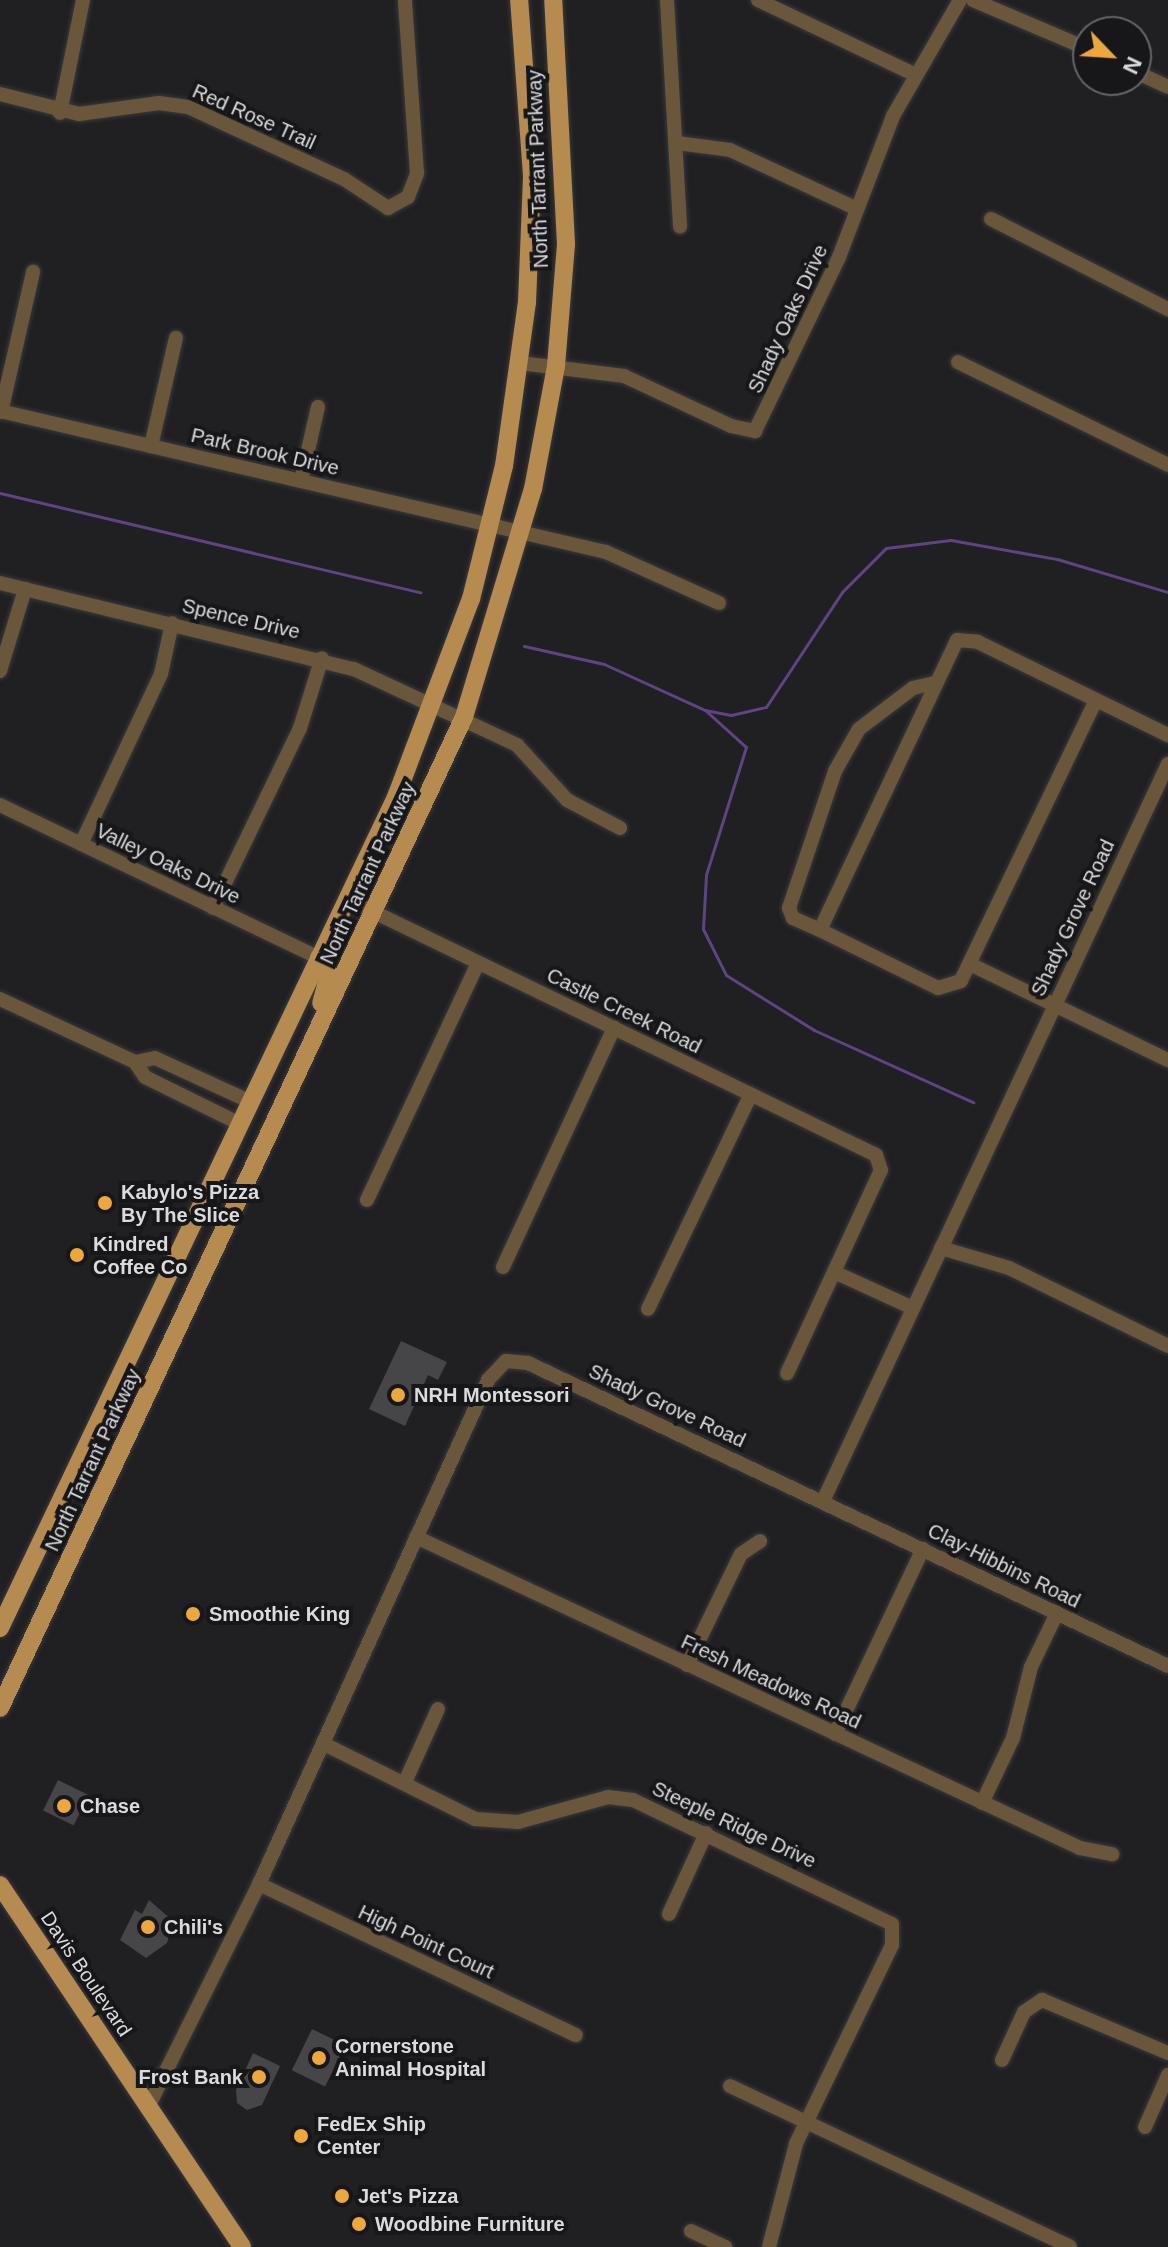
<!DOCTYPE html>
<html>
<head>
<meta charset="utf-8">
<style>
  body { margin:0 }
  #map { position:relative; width:1168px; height:2247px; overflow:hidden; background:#201f22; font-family:Helvetica,sans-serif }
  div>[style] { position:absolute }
  .stream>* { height:3px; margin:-1.5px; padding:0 1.5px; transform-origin:1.5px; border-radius:1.5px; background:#5f4385 }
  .building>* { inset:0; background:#464548; transform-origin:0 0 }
  .roads { filter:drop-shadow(0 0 2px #3a393c) drop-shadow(0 0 2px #3a393c) }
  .minor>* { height:14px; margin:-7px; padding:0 7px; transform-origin:7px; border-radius:7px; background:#6a563a }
  .major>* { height:18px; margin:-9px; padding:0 9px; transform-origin:9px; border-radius:9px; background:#b58b50 }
  .dots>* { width:22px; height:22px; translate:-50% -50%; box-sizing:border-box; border:4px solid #171618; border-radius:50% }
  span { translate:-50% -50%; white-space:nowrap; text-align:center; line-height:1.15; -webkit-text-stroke:8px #171618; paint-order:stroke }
  .street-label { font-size:20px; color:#dbdadc }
  .poi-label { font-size:20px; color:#dbdadc; font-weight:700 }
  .left { translate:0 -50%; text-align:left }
  .right { translate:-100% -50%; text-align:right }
  .north { position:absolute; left:1072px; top:16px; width:80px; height:80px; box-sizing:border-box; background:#171618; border:2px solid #656466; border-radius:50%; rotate:115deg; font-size:22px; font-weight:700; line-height:32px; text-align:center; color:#dbdadc }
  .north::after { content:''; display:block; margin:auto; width:28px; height:36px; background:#eda83b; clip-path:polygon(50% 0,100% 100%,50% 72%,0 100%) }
</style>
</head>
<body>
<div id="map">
  <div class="stream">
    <div style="left:0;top:493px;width:432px;rotate:13.3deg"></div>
    <div style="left:524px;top:646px;width:82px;rotate:12.7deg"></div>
    <div style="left:604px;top:664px;width:111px;rotate:24.5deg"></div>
    <div style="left:705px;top:710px;width:55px;rotate:42.1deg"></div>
    <div style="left:746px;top:747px;width:134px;rotate:107.4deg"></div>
    <div style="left:706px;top:875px;width:54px;rotate:93.2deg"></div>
    <div style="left:703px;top:929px;width:51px;rotate:63.4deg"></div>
    <div style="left:726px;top:975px;width:104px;rotate:32deg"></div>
    <div style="left:814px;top:1030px;width:175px;rotate:24.4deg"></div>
    <div style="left:705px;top:710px;width:26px;rotate:11deg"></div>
    <div style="left:731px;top:715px;width:36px;rotate:-13deg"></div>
    <div style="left:766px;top:707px;width:138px;rotate:-56.5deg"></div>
    <div style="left:842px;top:592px;width:62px;rotate:-45deg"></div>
    <div style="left:886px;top:548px;width:65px;rotate:-7deg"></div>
    <div style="left:951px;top:540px;width:108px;rotate:10.2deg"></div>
    <div style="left:1057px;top:559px;width:116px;rotate:16.6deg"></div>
  </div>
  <div class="building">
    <div style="clip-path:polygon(401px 1341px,447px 1362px,438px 1380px,428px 1375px,405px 1426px,369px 1409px)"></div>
    <div style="left:58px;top:1780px;width:34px;height:34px;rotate:26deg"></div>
    <div style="clip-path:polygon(149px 1900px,173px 1921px,167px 1943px,146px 1958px,120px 1940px,135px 1910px,142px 1914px)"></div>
    <div style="left:312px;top:2029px;width:37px;height:46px;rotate:26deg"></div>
    <div style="clip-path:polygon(253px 2053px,280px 2066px,262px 2105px,247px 2110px,237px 2103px,236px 2090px)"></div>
  </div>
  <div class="roads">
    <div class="minor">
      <div style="left:667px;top:0;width:227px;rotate:86.7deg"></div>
      <div style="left:758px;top:0;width:175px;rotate:25.4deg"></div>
      <div style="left:973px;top:0;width:125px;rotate:23.1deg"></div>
      <div style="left:1136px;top:72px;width:35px;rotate:25deg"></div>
      <div style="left:0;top:94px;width:81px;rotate:14.2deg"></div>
      <div style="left:79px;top:114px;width:81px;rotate:-7.8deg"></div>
      <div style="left:159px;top:103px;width:29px;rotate:8deg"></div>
      <div style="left:188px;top:107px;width:172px;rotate:24.8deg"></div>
      <div style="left:344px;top:179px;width:53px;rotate:33.4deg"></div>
      <div style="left:388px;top:208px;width:23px;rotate:-29deg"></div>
      <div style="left:408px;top:197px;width:26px;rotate:-69deg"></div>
      <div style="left:417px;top:173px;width:173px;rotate:-94deg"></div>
      <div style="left:60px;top:113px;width:115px;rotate:-78.5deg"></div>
      <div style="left:677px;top:143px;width:53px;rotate:7.5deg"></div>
      <div style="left:730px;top:150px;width:140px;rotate:24.9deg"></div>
      <div style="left:991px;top:219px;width:199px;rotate:27deg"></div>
      <div style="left:958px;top:362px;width:234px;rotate:26.1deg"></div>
      <div style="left:520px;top:363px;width:105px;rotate:7.1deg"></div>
      <div style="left:624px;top:376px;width:118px;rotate:25deg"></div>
      <div style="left:731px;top:426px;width:25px;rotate:12deg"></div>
      <div style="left:755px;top:431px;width:193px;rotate:-64.2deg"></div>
      <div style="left:839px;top:257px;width:151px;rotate:-69deg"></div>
      <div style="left:893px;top:116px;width:134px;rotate:-60deg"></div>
      <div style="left:0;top:411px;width:622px;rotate:13.1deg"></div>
      <div style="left:606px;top:552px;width:124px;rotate:24.3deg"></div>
      <div style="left:1px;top:412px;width:144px;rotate:-77.1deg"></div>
      <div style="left:151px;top:446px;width:111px;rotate:-77deg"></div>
      <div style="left:301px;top:481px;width:76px;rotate:-77.1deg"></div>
      <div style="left:0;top:583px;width:364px;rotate:13.7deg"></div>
      <div style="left:354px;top:669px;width:180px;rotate:25deg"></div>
      <div style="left:517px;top:745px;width:74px;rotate:47.7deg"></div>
      <div style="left:567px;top:800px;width:60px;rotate:27.8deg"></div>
      <div style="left:0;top:671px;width:86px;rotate:-73deg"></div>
      <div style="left:1096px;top:700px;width:312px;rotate:115.7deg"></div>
      <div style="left:961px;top:981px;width:24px;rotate:163deg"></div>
      <div style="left:938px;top:988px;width:131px;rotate:-153.8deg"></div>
      <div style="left:820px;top:930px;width:321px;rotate:-64.7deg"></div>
      <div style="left:957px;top:640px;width:21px;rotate:5deg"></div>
      <div style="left:978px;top:642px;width:212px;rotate:26.1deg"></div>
      <div style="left:0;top:805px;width:354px;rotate:25.6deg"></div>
      <div style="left:81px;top:844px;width:188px;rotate:-64.8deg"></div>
      <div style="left:161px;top:674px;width:52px;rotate:-77.8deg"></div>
      <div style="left:347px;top:899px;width:588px;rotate:25.82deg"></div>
      <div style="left:876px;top:1155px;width:16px;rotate:72deg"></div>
      <div style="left:881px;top:1170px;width:224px;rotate:114.8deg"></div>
      <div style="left:213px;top:908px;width:200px;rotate:-64.2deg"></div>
      <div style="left:300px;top:728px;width:73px;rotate:-72.6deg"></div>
      <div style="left:820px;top:930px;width:30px;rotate:-156deg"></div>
      <div style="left:793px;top:918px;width:11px;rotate:-112deg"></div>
      <div style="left:789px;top:908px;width:145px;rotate:-71.4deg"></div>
      <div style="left:835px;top:771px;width:48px;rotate:-60.3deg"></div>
      <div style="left:859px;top:729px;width:68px;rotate:-37.2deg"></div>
      <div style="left:913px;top:688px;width:22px;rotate:-13deg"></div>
      <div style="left:972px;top:965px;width:218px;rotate:25.9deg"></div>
      <div style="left:0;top:999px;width:149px;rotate:25deg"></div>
      <div style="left:135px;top:1062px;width:18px;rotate:56deg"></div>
      <div style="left:145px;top:1077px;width:104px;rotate:26.3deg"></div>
      <div style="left:135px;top:1062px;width:20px;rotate:-11deg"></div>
      <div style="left:155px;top:1058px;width:103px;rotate:24.6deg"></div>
      <div style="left:367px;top:1200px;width:262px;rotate:-64.9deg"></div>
      <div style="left:941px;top:1248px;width:71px;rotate:16.4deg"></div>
      <div style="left:1009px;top:1268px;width:177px;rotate:26.1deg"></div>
      <div style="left:503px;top:1267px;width:264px;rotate:-65.1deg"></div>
      <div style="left:834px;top:1272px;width:87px;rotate:24.5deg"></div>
      <div style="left:648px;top:1309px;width:238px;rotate:-64.4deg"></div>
      <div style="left:823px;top:1501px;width:814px;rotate:-64.92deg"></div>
      <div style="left:416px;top:1537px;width:733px;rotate:25.1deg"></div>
      <div style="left:1080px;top:1848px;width:33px;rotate:11deg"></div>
      <div style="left:687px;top:1665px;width:123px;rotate:-64.1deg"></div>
      <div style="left:741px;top:1554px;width:23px;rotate:-34deg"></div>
      <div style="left:835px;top:1734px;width:205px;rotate:-64.6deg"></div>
      <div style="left:324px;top:1744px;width:169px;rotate:26.4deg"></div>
      <div style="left:475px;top:1819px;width:43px;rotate:4deg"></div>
      <div style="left:518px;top:1822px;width:93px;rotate:-15.5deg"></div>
      <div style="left:608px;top:1797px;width:25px;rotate:7deg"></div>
      <div style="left:633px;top:1800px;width:287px;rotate:25.6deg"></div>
      <div style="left:892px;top:1924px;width:21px;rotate:90deg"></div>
      <div style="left:892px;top:1945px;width:221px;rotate:115.8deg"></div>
      <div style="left:796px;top:2144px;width:106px;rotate:104.7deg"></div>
      <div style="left:405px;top:1782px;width:80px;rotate:-65.7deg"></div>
      <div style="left:982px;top:1803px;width:72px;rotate:-64.5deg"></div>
      <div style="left:1013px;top:1738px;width:73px;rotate:-75.8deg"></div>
      <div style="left:1031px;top:1667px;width:60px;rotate:-64.3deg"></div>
      <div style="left:259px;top:1884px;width:351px;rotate:25.5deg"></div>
      <div style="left:669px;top:1914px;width:89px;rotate:-65.4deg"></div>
      <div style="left:1002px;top:2060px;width:53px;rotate:-65.4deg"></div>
      <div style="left:1024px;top:2012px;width:22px;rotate:-34deg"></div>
      <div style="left:1042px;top:2000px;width:137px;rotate:22.8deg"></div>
      <div style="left:730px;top:2086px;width:376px;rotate:25.3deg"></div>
      <div style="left:148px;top:2107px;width:249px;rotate:-63.5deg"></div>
      <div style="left:259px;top:1884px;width:554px;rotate:-65.56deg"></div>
      <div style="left:488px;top:1380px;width:26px;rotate:-47deg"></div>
      <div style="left:506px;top:1361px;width:22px;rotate:5deg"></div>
      <div style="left:528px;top:1363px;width:708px;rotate:25.33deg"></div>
      <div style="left:1145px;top:2127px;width:57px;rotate:-66.1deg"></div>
      <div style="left:691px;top:2231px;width:38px;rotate:25deg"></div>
    </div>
    <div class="major">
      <div style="left:319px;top:958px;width:19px;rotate:58deg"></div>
      <div style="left:329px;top:974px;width:30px;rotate:105deg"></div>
      <div style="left:0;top:1628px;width:921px;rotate:-64.52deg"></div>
      <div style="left:396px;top:797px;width:212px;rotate:-69.3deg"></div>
      <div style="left:471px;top:599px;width:137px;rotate:-76.1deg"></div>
      <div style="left:504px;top:466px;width:166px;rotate:-82deg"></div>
      <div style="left:527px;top:302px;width:127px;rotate:-87.7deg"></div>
      <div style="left:532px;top:175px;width:175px;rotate:-94.2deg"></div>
      <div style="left:0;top:1708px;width:1094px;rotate:-64.91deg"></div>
      <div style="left:464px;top:717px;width:238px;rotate:-73.2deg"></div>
      <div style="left:533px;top:489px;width:125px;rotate:-79.4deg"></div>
      <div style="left:556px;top:366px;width:122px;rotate:-85.3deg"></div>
      <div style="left:566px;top:244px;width:244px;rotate:-93deg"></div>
      <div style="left:0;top:1885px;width:435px;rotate:56.2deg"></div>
    </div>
  </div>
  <div class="dots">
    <div style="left:105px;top:1203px;background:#eda83b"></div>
    <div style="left:77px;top:1255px;background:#eda83b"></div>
    <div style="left:398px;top:1395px;background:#eda83b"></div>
    <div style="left:193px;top:1614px;background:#eda83b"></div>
    <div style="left:64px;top:1806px;background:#eda83b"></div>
    <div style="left:148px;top:1927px;background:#eda83b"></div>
    <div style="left:319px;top:2058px;background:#eda83b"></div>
    <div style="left:259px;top:2077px;background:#eda83b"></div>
    <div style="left:301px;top:2136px;background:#eda83b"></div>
    <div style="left:342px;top:2196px;background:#eda83b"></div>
    <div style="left:359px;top:2224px;background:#eda83b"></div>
  </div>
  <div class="street-label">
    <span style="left:254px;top:117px;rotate:24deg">Red Rose Trail</span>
    <span style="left:538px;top:169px;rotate:-92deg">North Tarrant Parkway</span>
    <span style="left:788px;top:319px;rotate:-65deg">Shady Oaks Drive</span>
    <span style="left:265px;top:452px;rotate:13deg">Park Brook Drive</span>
    <span style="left:241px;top:619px;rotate:13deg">Spence Drive</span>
    <span style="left:168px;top:864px;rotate:26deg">Valley Oaks Drive</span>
    <span style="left:368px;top:873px;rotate:-65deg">North Tarrant Parkway</span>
    <span style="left:1073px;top:918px;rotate:-65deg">Shady Grove Road</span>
    <span style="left:624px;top:1011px;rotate:26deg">Castle Creek Road</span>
    <span style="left:667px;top:1406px;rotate:25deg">Shady Grove Road</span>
    <span style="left:93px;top:1460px;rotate:-65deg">North Tarrant Parkway</span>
    <span style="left:1004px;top:1566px;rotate:26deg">Clay-Hibbins Road</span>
    <span style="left:771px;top:1682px;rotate:25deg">Fresh Meadows Road</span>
    <span style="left:734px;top:1825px;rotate:25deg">Steeple Ridge Drive</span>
    <span style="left:426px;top:1942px;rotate:25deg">High Point Court</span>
    <span style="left:86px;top:1974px;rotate:56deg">Davis Boulevard</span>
  </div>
  <div class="poi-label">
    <span class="left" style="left:121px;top:1204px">Kabylo's Pizza<br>By The Slice</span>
    <span class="left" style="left:93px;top:1256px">Kindred<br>Coffee Co</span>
    <span class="left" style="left:414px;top:1395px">NRH Montessori</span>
    <span class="left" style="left:209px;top:1614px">Smoothie King</span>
    <span class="left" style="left:80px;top:1806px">Chase</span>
    <span class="left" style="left:164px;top:1927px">Chili's</span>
    <span class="left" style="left:335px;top:2058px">Cornerstone<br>Animal Hospital</span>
    <span class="right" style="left:243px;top:2077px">Frost Bank</span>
    <span class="left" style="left:317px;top:2136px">FedEx Ship<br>Center</span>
    <span class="left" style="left:358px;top:2196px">Jet's Pizza</span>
    <span class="left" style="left:375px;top:2224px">Woodbine Furniture</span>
  </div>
  <div class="north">N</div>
</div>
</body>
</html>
